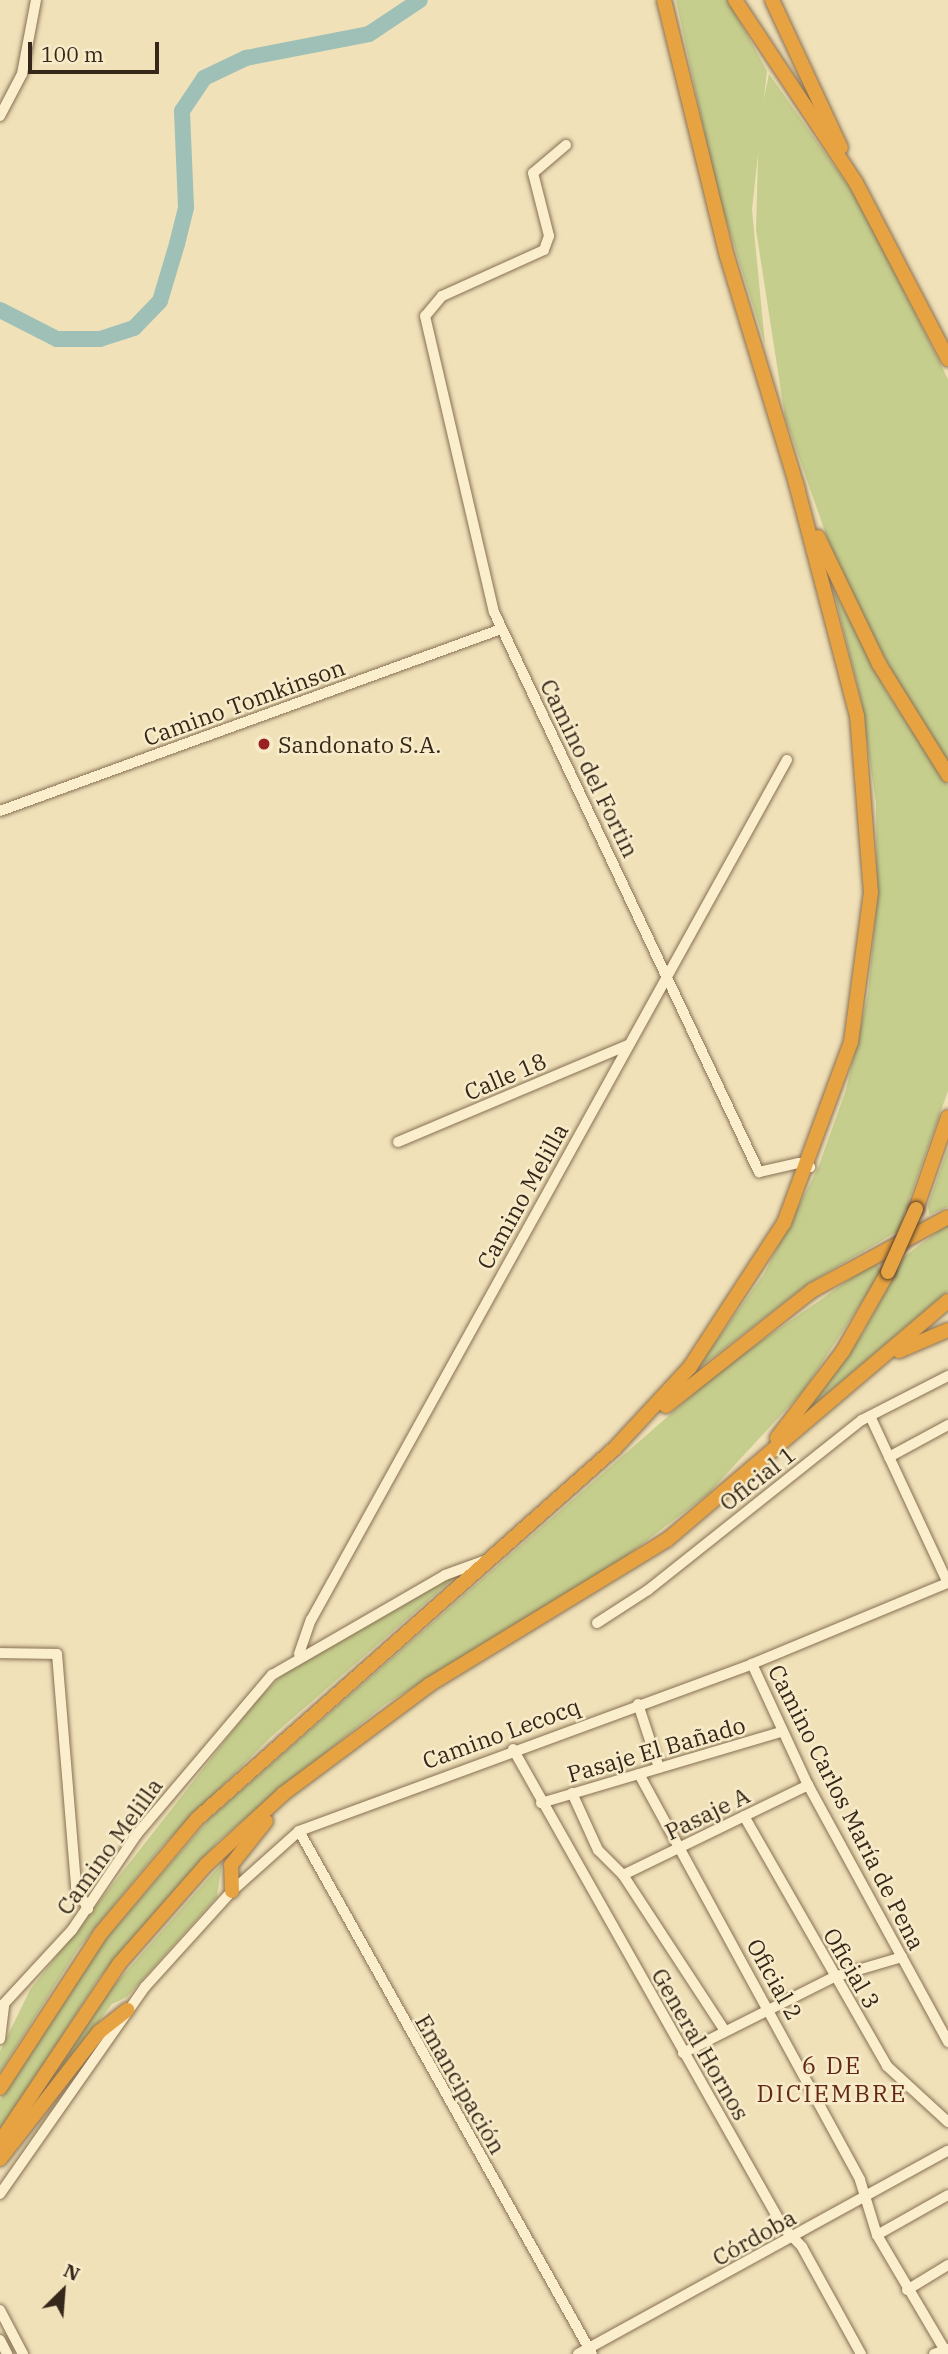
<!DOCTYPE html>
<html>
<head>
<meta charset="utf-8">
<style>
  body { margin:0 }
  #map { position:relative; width:948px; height:2354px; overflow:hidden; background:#f0e1b9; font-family:"IBM Plex Serif",serif }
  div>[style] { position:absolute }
  .green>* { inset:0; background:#c5ce8d }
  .river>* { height:16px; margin:-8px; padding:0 8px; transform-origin:8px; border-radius:8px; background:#9ec0b7 }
  .roads { filter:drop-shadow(0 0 2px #877053) drop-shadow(0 0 2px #877053) }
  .minor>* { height:10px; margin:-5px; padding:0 5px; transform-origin:5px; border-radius:5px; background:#fbeecd }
  .highway>* { height:14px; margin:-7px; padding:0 7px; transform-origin:7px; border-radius:7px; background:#e7a342 }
  .bridges { filter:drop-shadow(0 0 2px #543e28) drop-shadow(0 0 2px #543e28) }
  .highway-bridge>* { height:14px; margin:-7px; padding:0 7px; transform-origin:7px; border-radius:7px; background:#e7a342 }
  .dots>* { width:19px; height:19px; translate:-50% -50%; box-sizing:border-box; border:4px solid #f7ebc9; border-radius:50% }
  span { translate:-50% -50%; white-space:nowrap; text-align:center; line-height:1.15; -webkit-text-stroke:5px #f7ebc9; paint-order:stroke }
  .street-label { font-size:23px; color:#352719 }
  .poi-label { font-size:23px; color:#352719 }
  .left { translate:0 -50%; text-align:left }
  .neighbourhood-label { font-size:24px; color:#642916; letter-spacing:2px }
  .north { position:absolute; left:28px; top:2256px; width:70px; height:70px; -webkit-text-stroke:5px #f7ebc9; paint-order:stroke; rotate:25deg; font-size:19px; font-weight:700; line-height:28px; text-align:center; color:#352719 }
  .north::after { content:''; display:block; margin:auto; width:24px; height:32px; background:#352719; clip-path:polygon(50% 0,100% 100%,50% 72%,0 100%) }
  .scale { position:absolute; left:28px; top:42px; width:131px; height:32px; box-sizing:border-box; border:4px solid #352719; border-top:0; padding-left:9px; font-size:21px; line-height:24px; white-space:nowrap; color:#352719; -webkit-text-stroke:5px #f7ebc9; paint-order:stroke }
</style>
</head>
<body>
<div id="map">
  <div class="green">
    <div style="clip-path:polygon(676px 0,728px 0,767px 71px,752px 210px,765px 344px,717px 191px)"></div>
    <div style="clip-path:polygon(769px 74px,859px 201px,948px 379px,948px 768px,845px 589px,785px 417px,756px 230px,759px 123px)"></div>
    <div style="clip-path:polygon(833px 588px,886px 691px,948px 786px,948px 1091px,898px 1231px,809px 1283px,695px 1371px,764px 1274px,818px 1168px,846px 1090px,868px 994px,877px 899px,876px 804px,861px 699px)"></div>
    <div style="clip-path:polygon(948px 1148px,948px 1207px,929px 1215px,928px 1205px)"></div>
    <div style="clip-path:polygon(948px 1224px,948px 1291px,810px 1408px,863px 1333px,905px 1256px)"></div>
    <div style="clip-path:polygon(876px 1261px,880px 1272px,871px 1288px,804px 1390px,708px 1494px,617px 1563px,384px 1705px,219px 1840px,99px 1978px,0 2133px,0 2100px,97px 1949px,211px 1817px,723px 1368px)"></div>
    <div style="clip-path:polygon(461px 1572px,271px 1737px,162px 1846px,78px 1949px,0 2072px,0 2051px,30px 1990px,257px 1700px,293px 1664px)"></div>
    <div style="clip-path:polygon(222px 1863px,217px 1897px,127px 1997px,112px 2004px,31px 2109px,104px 1997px)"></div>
  </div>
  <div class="river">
    <div style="left:0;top:310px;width:64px;rotate:27deg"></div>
    <div style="left:57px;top:339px;width:43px"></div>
    <div style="left:100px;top:339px;width:36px;rotate:-18deg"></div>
    <div style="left:134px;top:328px;width:37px;rotate:-46deg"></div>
    <div style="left:160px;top:301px;width:59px;rotate:-73.4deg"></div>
    <div style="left:177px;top:244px;width:38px;rotate:-76deg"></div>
    <div style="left:186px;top:207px;width:96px;rotate:-92.4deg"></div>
    <div style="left:182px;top:111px;width:40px;rotate:-56deg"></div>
    <div style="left:204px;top:78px;width:47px;rotate:-25.5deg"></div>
    <div style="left:246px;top:58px;width:125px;rotate:-11deg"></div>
    <div style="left:369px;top:34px;width:61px;rotate:-33.7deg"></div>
  </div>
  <div class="roads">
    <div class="minor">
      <div style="left:0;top:116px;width:47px;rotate:-62.4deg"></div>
      <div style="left:22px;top:74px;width:75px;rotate:-79.3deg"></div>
      <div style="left:566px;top:145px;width:43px;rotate:139.7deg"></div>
      <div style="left:533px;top:173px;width:65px;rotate:75.7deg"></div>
      <div style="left:549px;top:236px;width:15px;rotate:110deg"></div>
      <div style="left:544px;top:250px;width:112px;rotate:155.7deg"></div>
      <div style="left:442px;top:296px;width:26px;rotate:130deg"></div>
      <div style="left:425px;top:316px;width:304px;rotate:76.9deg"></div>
      <div style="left:494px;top:612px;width:620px;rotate:64.68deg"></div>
      <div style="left:759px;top:1172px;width:41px;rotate:-12.7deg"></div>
      <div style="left:799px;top:1163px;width:12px;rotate:20deg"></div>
      <div style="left:0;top:811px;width:533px;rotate:-19.96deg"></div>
      <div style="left:398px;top:1142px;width:250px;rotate:-22.9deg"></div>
      <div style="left:870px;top:1416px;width:184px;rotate:65deg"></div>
      <div style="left:889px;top:1457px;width:67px;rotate:-28.5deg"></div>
      <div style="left:597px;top:1623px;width:61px;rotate:-32.9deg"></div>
      <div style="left:648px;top:1590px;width:273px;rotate:-38.5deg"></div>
      <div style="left:862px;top:1420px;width:97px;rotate:-27.1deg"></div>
      <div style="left:0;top:1653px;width:57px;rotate:1deg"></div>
      <div style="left:57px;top:1654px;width:234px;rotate:85.3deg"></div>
      <div style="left:76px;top:1887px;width:25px;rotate:61deg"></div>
      <div style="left:299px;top:1654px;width:36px;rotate:-71deg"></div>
      <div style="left:311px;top:1620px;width:983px;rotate:-61.04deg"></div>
      <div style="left:752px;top:1664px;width:133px;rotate:65.2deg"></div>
      <div style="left:808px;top:1785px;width:293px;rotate:61.4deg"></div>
      <div style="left:638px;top:1704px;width:67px;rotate:71.8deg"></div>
      <div style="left:513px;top:1749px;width:549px;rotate:60.54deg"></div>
      <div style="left:783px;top:2227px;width:28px;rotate:46deg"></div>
      <div style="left:802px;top:2247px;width:122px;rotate:61.1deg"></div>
      <div style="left:639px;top:1774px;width:462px;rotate:61.4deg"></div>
      <div style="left:860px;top:2180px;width:58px;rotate:72.8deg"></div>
      <div style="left:877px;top:2235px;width:138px;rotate:59.5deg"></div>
      <div style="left:572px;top:1793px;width:63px;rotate:65.5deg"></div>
      <div style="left:598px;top:1850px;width:35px;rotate:45deg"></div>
      <div style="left:623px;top:1875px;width:186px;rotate:56.8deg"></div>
      <div style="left:541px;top:1803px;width:250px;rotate:-16.5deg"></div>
      <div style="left:744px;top:1816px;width:288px;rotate:60.2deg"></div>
      <div style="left:887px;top:2066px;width:83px;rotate:42.6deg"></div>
      <div style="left:299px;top:1831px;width:599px;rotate:60.74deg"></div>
      <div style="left:623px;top:1875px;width:206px;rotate:-25.9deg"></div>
      <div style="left:0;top:2008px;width:106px;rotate:-47.3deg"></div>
      <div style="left:72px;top:1930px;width:116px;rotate:-55.9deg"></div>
      <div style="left:137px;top:1834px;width:209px;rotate:-49.7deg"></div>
      <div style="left:272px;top:1675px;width:200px;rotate:-30deg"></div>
      <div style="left:445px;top:1575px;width:47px;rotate:-20deg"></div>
      <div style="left:0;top:2039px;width:35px;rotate:-83deg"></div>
      <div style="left:683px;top:2053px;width:169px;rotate:-26.7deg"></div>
      <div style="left:834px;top:1977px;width:71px;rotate:-16.4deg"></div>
      <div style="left:0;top:2194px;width:253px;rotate:-55deg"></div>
      <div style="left:145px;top:1987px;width:130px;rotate:-47.8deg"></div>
      <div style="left:232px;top:1891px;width:90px;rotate:-41.8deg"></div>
      <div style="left:299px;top:1831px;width:483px;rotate:-20.2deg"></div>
      <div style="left:752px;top:1664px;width:212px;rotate:-22.5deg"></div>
      <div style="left:877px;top:2235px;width:81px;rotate:-29.4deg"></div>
      <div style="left:907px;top:2290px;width:48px;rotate:-31.4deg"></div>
      <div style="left:0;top:2310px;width:50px;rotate:62.4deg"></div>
      <div style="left:0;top:2340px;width:16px;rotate:63deg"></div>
      <div style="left:578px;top:2354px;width:422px;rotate:-28.8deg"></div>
      <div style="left:934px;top:2354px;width:15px;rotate:-20deg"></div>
    </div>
    <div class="highway">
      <div style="left:664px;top:0;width:264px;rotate:76.2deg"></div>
      <div style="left:727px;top:256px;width:244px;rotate:73.1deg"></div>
      <div style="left:735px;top:0;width:219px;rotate:56.5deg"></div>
      <div style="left:856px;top:183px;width:199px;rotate:62.4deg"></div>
      <div style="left:772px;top:0;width:163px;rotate:65deg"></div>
      <div style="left:818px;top:537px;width:141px;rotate:64.3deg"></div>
      <div style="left:879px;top:664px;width:131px;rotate:58.1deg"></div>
      <div style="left:916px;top:1209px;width:97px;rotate:-70.8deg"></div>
      <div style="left:899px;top:1351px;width:53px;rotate:-23.2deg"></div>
      <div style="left:666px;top:1406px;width:187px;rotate:-38.3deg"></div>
      <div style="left:813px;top:1290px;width:153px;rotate:-28.4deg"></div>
      <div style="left:777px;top:1438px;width:109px;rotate:-52.8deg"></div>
      <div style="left:843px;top:1351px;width:91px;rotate:-60.3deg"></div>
      <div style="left:232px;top:1891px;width:26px;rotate:-92deg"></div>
      <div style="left:231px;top:1865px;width:56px;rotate:-51.5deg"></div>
      <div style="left:0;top:2088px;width:185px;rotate:-56.9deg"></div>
      <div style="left:101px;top:1933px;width:150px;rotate:-49.9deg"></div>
      <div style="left:198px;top:1818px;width:556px;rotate:-41.57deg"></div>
      <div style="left:614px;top:1449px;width:112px;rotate:-47.2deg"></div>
      <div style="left:690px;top:1367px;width:172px;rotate:-56.9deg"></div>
      <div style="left:784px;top:1223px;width:193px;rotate:-69.7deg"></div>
      <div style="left:851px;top:1042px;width:150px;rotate:-82.4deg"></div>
      <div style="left:871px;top:893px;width:178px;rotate:-94.5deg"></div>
      <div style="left:857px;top:716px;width:241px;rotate:-104.7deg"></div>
      <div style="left:0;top:2142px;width:214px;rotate:-56.2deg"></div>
      <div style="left:119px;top:1964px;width:133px;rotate:-48.7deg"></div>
      <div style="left:207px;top:1864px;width:103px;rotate:-42.6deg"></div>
      <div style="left:283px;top:1794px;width:182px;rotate:-36.7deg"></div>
      <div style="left:429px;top:1685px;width:279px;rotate:-31.4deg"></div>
      <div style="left:667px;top:1540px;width:369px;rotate:-40.4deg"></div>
      <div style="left:0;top:2159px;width:161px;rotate:-52.1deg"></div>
      <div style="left:99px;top:2032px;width:36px;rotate:-38deg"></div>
    </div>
  </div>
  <div class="bridges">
    <div class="highway-bridge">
      <div style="left:888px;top:1272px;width:69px;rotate:-66deg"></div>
    </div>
  </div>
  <div class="dots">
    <div style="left:264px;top:744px;background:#992220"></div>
  </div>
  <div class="street-label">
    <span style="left:244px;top:702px;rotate:-20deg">Camino Tomkinson</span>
    <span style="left:590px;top:768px;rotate:64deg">Camino del Fortin</span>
    <span style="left:505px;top:1076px;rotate:-23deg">Calle 18</span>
    <span style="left:522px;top:1196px;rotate:-61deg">Camino Melilla</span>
    <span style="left:757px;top:1478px;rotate:-38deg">Oficial 1</span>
    <span style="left:501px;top:1733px;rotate:-20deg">Camino Lecocq</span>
    <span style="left:656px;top:1749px;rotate:-16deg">Pasaje El Bañado</span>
    <span style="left:847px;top:1807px;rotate:63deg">Camino Carlos María de Pena</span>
    <span style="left:707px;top:1813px;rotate:-26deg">Pasaje A</span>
    <span style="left:109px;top:1846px;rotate:-54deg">Camino Melilla</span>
    <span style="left:852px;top:1968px;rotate:60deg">Oficial 3</span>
    <span style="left:775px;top:1979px;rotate:61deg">Oficial 2</span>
    <span style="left:701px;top:2044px;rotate:60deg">General Hornos</span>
    <span style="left:461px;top:2084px;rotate:60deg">Emancipación</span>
    <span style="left:754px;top:2237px;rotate:-29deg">Córdoba</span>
  </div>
  <div class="poi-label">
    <span class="left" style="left:278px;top:744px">Sandonato S.A.</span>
  </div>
  <div class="neighbourhood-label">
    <span style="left:832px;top:2080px">6 DE<br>DICIEMBRE</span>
  </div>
  <div class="north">N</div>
  <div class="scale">100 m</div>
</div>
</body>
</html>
